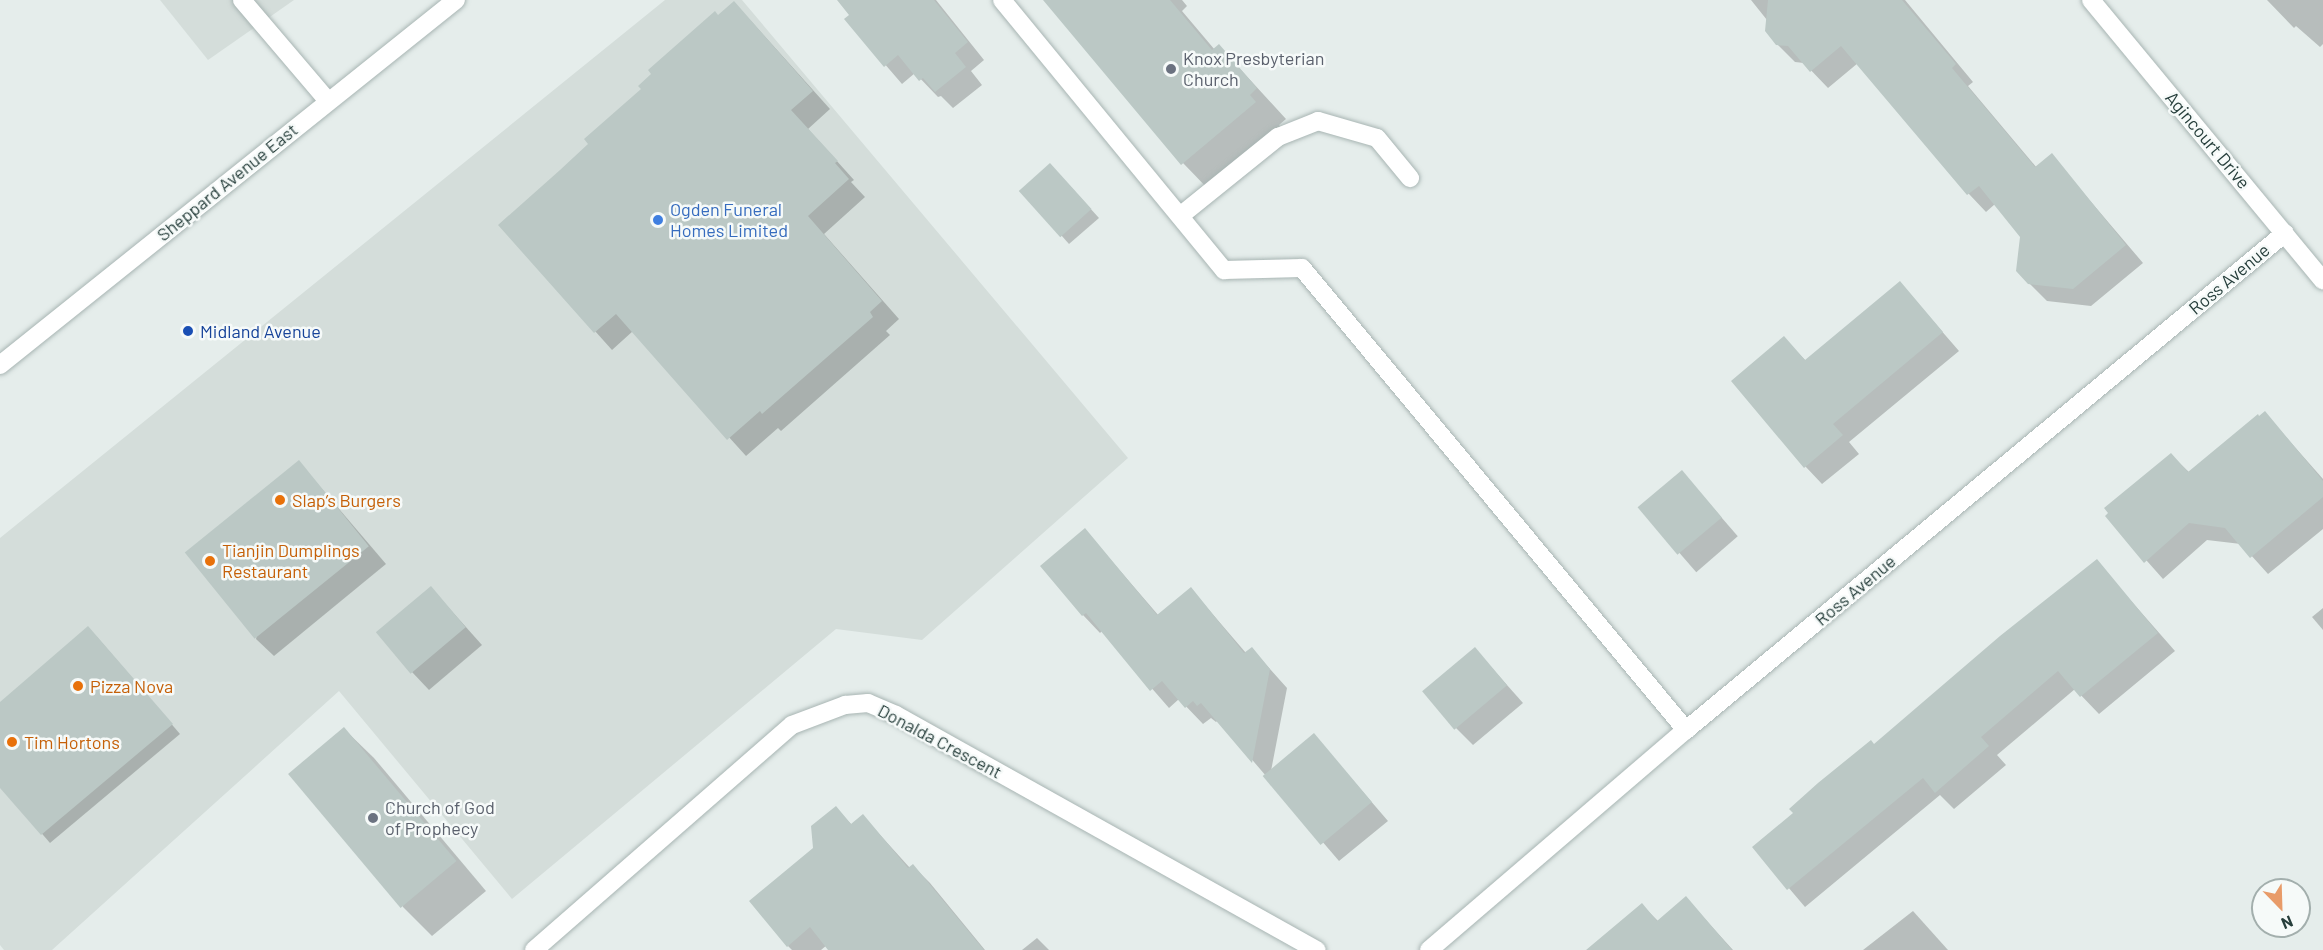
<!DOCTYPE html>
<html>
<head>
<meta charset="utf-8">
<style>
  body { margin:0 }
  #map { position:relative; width:2323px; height:950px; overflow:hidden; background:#e5edeb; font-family:Barlow,sans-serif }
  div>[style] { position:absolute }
  .built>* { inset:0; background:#d4ddda }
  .shadow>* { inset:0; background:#0003; transform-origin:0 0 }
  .building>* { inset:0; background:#bbc8c5; transform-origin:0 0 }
  .roads { filter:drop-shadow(0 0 2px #a8b5b3) drop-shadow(0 0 2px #a8b5b3) }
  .lane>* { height:18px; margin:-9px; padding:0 9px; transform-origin:9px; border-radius:9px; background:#fff }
  .street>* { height:18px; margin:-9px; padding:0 9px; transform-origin:9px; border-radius:9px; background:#fff }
  .secondary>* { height:18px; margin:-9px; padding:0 9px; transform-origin:9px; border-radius:9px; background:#fff }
  .dots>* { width:16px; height:16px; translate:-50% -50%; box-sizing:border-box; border:3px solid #f6faf9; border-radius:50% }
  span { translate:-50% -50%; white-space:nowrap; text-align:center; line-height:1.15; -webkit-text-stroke:5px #f6faf9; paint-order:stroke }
  .worship-label { font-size:18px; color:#5b616d }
  .left { translate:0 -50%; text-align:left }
  .street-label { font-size:18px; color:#263e3b }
  .shop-label { font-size:18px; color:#366cbe }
  .transit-label { font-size:18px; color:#164399 }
  .food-label { font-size:18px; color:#c56008 }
  .north { position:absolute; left:2251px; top:878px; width:60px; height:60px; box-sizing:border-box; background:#f6faf9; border:2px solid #a3afad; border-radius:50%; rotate:157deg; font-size:16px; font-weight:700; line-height:24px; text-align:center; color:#263e3b }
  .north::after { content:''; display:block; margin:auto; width:21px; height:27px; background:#e89b69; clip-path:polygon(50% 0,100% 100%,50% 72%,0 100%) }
</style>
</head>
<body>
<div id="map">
  <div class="built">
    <div style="clip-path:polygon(160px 0,294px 0,208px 60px)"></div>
    <div style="clip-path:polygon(665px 0,742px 0,1128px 458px,922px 640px,836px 629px,512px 899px,339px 691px,52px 950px,4px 950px,0 945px,0 538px)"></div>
  </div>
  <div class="shadow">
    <div style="clip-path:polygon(839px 0,936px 0,984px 60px,971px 71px,982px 85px,953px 108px,941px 96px,938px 97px,915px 73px,902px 84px,846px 19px,851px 16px)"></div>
    <div style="clip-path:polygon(1045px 0,1182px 0,1187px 6px,1182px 11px,1215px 50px,1219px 46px,1286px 119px,1279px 125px,1284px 132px,1212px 193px,1183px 163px)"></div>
    <div style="clip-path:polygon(1751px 0,1905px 0,1973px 82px,1968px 86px,2037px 168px,2052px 156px,2143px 263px,2091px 306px,2047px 301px,2029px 283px,2022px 237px,1995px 204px,1986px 212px,1969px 194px,1858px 63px,1828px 88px,1804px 63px,1795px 62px,1777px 44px,1767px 20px)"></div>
    <div style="clip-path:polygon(2267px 0,2323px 0,2323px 44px,2320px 47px,2296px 26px,2294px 28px)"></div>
    <div style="clip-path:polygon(718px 17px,751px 21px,830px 109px,808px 129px,854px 180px,851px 182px,865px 197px,824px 234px,899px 319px,886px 331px,890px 335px,781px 431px,778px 428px,746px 456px,633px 331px,612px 350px,500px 225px,561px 172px)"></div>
    <div style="clip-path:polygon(1059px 174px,1099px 218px,1069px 244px,1022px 191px)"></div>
    <div style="clip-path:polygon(1900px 283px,1959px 351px,1849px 442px,1859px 454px,1822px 484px,1805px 466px,1784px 338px,1806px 361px)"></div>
    <div style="clip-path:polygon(2265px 413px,2323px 479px,2323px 529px,2268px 574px,2241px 544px,2207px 540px,2163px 579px,2107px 516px,2171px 455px,2190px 473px)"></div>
    <div style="clip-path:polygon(299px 462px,386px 564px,274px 656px,256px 639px)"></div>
    <div style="left:1682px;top:472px;width:85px;height:55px;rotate:49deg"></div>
    <div style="clip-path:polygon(1085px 530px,1159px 616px,1191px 589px,1246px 653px,1252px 649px,1287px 688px,1271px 771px,1314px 735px,1388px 821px,1339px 861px,1218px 720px,1216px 722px,1211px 718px,1203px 724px,1179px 699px,1169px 708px,1102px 631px,1100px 633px,1083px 615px)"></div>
    <div style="clip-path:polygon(2096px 561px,2175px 651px,2099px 714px,2075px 689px,1997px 755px,2006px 765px,1954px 809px,1940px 795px,1805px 907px,1754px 847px)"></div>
    <div style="clip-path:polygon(431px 588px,482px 645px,429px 690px,412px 672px)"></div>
    <div style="clip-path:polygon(2323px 608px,2323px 630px,2312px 617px)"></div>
    <div style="clip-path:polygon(97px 637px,180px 734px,50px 843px,0 785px,0 704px)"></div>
    <div style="clip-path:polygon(1475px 649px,1523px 703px,1473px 745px,1456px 728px)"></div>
    <div style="clip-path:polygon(344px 729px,374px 758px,486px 891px,432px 936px,403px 907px)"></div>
    <div style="clip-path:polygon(836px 808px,852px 825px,863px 816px,910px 868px,913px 866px,930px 883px,985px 950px,830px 950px,827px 945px,821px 950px,792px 950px,788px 946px,814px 849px)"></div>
    <div style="clip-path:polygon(1686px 898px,1733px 950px,1612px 950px,1642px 905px,1658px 921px)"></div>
    <div style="clip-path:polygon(1913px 911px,1948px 950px,1863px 950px)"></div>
    <div style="clip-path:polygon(1037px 938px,1049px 950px,1022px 950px)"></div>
  </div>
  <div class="building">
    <div style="clip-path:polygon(837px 0,934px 0,968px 42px,955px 53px,966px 67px,935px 92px,923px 78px,919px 81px,898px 55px,884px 67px,844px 19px,849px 15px)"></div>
    <div style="clip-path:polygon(1043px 0,1170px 0,1212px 50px,1219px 44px,1257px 88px,1250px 95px,1256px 102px,1181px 165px)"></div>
    <div style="clip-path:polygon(1768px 0,1902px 0,1956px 64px,1952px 68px,2035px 167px,2052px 153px,2126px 245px,2073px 289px,2028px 284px,2016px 271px,2020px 237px,1979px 186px,1967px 195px,1841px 46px,1810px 72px,1788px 46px,1776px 45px,1765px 31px)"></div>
    <div style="clip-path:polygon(734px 1px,813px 91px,791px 110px,838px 161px,835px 163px,849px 179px,808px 216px,882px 301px,870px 312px,873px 317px,762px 414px,760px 411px,727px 440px,616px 314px,594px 333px,498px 225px,560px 170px,588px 144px,584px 139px,641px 89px,638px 86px,651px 74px,648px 70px,715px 11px,718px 15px)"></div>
    <div style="left:1050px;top:163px;width:62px;height:42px;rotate:48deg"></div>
    <div style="clip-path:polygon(1900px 281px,1943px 332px,1833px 424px,1843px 435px,1804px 468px,1731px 381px,1784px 336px,1805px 360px)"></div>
    <div style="clip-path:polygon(2265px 411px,2323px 481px,2323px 497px,2250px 558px,2225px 528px,2189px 523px,2144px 563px,2105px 516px,2108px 513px,2104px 508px,2171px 453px,2188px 472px,2258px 414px,2259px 416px)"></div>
    <div style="left:299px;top:460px;width:111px;height:147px;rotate:51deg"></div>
    <div style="left:1682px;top:470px;width:62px;height:58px;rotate:50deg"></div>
    <div style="clip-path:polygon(1085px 528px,1157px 615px,1191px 587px,1244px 653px,1252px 647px,1270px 669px,1252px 763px,1201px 703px,1197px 706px,1193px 701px,1185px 708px,1162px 681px,1150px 691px,1086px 613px,1082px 616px,1040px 566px)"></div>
    <div style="clip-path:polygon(2097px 559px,2158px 633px,2080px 697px,2058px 671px,1981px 737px,1989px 746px,1935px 793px,1923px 778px,1787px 890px,1752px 847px,1793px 813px,1789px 809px,1818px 783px,1871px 740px,1874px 744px,2000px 636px)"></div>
    <div style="left:431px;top:586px;width:54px;height:72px;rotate:50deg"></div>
    <div style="clip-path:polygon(88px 626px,173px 724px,41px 835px,0 788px,0 702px)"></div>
    <div style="left:1475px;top:647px;width:50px;height:69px;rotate:50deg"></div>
    <div style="left:344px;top:727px;width:175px;height:73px;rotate:50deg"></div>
    <div style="left:1314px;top:733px;width:90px;height:67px;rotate:50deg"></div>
    <div style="clip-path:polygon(836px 806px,851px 824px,863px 814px,908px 868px,913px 864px,984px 950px,828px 950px,810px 927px,787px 947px,749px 901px,813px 848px,811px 826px)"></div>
    <div style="clip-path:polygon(1686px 896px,1732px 950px,1586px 950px,1642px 903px,1657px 921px)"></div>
  </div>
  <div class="roads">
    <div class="lane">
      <div style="left:242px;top:0;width:133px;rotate:49.6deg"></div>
      <div style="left:1002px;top:0;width:350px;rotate:50.6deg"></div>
      <div style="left:1224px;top:270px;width:78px;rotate:-1.5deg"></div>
      <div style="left:1302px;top:268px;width:601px;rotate:50.27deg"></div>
      <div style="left:1180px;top:216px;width:126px;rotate:-38.9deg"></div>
      <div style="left:1278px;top:137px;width:43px;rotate:-21.8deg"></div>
      <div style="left:1318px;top:121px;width:61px;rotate:16.1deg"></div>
      <div style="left:1377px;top:138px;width:52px;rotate:50.5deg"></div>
    </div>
    <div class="street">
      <div style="left:2091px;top:0;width:364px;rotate:50.4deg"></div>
      <div style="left:534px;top:950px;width:342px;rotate:-41.1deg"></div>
      <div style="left:792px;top:725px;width:57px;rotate:-20.7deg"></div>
      <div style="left:845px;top:705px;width:23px;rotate:-5deg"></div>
      <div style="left:868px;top:703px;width:30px;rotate:23deg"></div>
      <div style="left:896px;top:715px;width:482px;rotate:29.2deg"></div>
      <div style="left:1429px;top:950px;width:338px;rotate:-40.6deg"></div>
      <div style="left:1686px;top:730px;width:778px;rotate:-39.68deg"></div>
    </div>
    <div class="secondary">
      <div style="left:0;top:365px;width:584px;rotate:-38.68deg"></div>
    </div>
  </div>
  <div class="dots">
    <div style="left:1171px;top:69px;background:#6b7280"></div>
    <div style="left:658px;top:220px;background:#3f7fe0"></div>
    <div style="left:188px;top:331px;background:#1a4fb4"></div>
    <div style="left:280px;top:500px;background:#e8710a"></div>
    <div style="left:210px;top:561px;background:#e8710a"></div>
    <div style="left:78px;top:686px;background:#e8710a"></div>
    <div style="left:12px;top:742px;background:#e8710a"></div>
    <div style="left:373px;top:818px;background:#6b7280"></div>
  </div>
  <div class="worship-label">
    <span class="left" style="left:1183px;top:69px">Knox Presbyterian<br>Church</span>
    <span class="left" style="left:385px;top:818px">Church of God<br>of Prophecy</span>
  </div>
  <div class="street-label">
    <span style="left:2208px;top:140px;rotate:50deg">Agincourt Drive</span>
    <span style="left:227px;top:182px;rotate:-39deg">Sheppard Avenue East</span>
    <span style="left:2229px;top:279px;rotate:-40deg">Ross Avenue</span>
    <span style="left:1855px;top:590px;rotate:-40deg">Ross Avenue</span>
    <span style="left:940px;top:741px;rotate:28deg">Donalda Crescent</span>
  </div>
  <div class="shop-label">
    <span class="left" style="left:670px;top:220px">Ogden Funeral<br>Homes Limited</span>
  </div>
  <div class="transit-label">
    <span class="left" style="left:200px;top:331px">Midland Avenue</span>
  </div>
  <div class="food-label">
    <span class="left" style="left:292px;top:500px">Slap’s Burgers</span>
    <span class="left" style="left:222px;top:561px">Tianjin Dumplings<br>Restaurant</span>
    <span class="left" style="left:90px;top:686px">Pizza Nova</span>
    <span class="left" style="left:24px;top:742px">Tim Hortons</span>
  </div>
  <div class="north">N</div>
</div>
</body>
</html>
